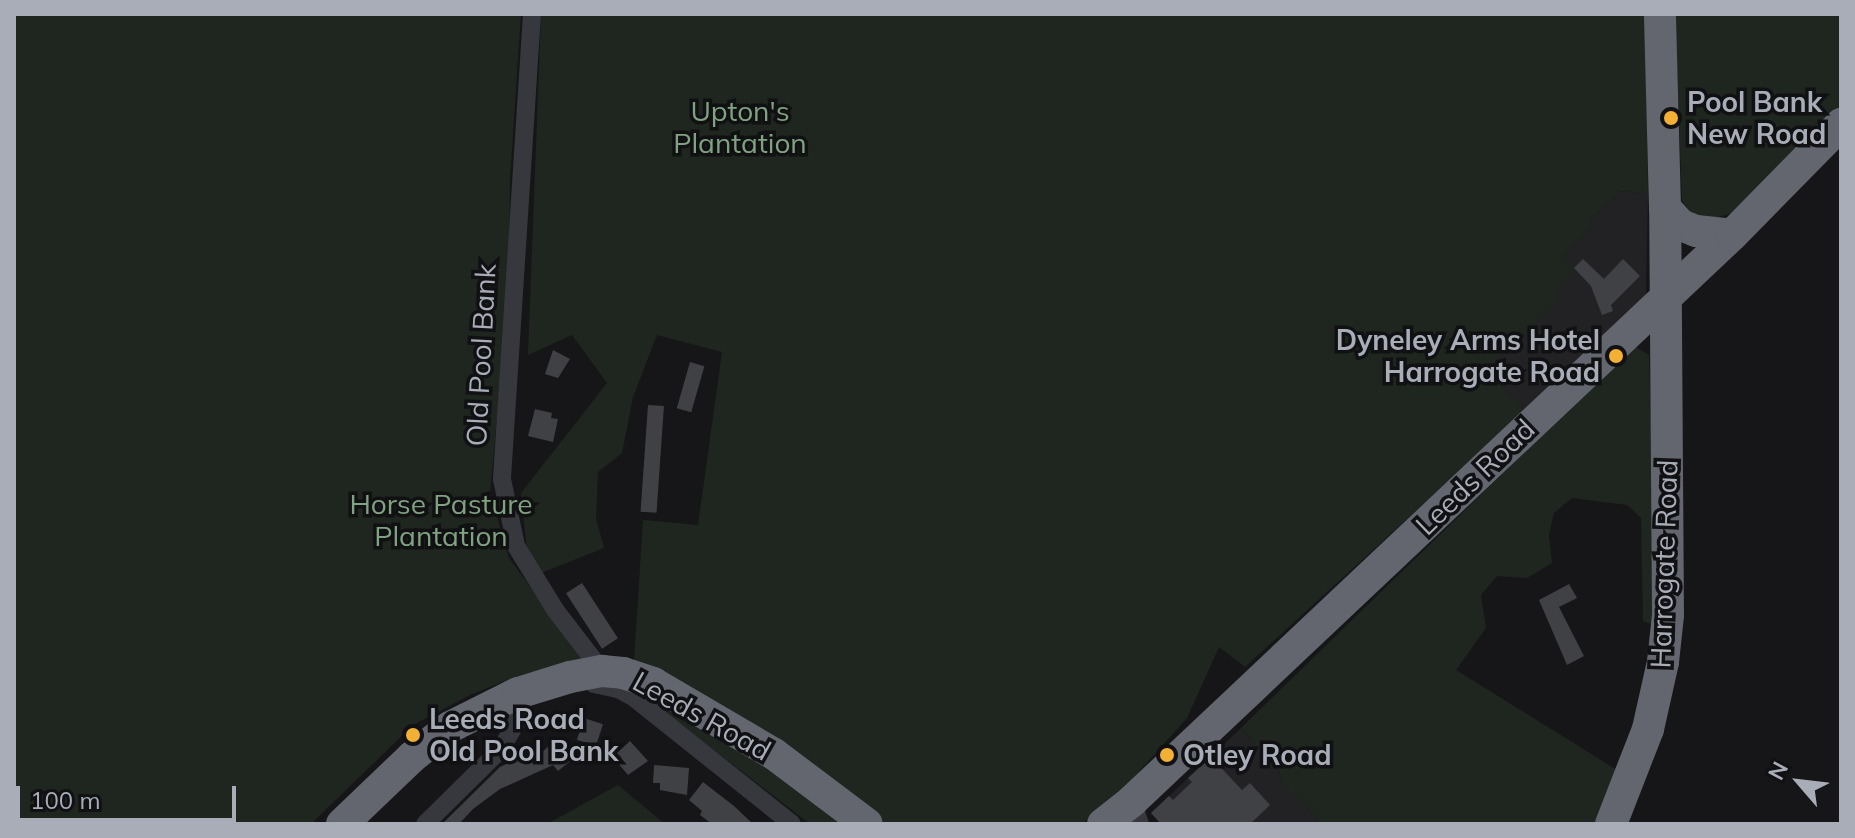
<!DOCTYPE html>
<html>
<head>
<meta charset="utf-8">
<style>
  body { margin:0 }
  #map { position:relative; width:1855px; height:838px; overflow:hidden; background:#161618; font-family:Mulish,sans-serif }
  div>[style] { position:absolute }
  .built>* { inset:0; background:#222225 }
  .green>* { inset:0; background:#1e261f }
  .building>* { inset:0; background:#404145; transform-origin:0 0 }
  .street>* { height:18px; margin:-9px; padding:0 9px; transform-origin:9px; border-radius:9px; background:#37383d }
  .highway>* { height:32px; margin:-16px; padding:0 16px; transform-origin:16px; border-radius:16px; background:#63666e }
  .dots>* { width:22px; height:22px; translate:-50% -50%; box-sizing:border-box; border:4px solid #111113; border-radius:50% }
  span { translate:-50% -50%; white-space:nowrap; text-align:center; line-height:1.15; -webkit-text-stroke:7px #111113; paint-order:stroke }
  .poi-label { font-size:28px; color:#a8adb8; font-weight:700 }
  .left { translate:0 -50%; text-align:left }
  .right { translate:-100% -50%; text-align:right }
  .park-label { font-size:28px; color:#7fa381 }
  .street-label { font-size:28px; color:#a8adb8 }
  .frame { position:absolute; inset:0; border:16px solid #a8adb8; pointer-events:none }
  .north { position:absolute; left:1759px; top:742px; width:80px; height:80px; -webkit-text-stroke:6px #111113; paint-order:stroke; rotate:298deg; font-size:22px; font-weight:700; line-height:32px; text-align:center; color:#a8adb8 }
  .north::after { content:''; display:block; margin:auto; width:28px; height:36px; background:#a8adb8; clip-path:polygon(50% 0,100% 100%,50% 72%,0 100%) }
  .scale { position:absolute; left:16px; top:786px; width:220px; height:36px; box-sizing:border-box; border:4px solid #a8adb8; border-top:0; padding-left:10px; font-size:24px; line-height:28px; white-space:nowrap; color:#a8adb8; -webkit-text-stroke:6px #111113; paint-order:stroke }
</style>
</head>
<body>
<div id="map">
  <div class="built">
    <div style="clip-path:polygon(1620px 191px,1648px 193px,1646px 295px,1525px 411px,1486px 371px,1560px 299px,1554px 294px,1562px 256px,1594px 226px,1589px 221px)"></div>
    <div style="clip-path:polygon(1241px 728px,1279px 771px,1283px 785px,1323px 824px,1161px 824px,1151px 813px)"></div>
  </div>
  <div class="green">
    <div style="clip-path:polygon(14px 14px,521px 14px,510px 179px,509px 290px,490px 493px,509px 558px,583px 659px,520px 675px,470px 695px,413px 725px,311px 824px,14px 824px)"></div>
    <div style="clip-path:polygon(541px 14px,1645px 14px,1648px 193px,1620px 191px,1590px 220px,1594px 226px,1562px 256px,1576px 270px,1555px 293px,1561px 299px,1486px 371px,1525px 411px,1245px 667px,1219px 647px,1187px 718px,1113px 801px,1081px 824px,886px 824px,691px 689px,634px 660px,643px 520px,698px 525px,722px 352px,657px 335px,633px 397px,622px 453px,598px 472px,596px 518px,604px 548px,541px 573px,527px 551px,521px 493px,607px 383px,572px 335px,528px 355px)"></div>
    <div style="clip-path:polygon(1675px 14px,1841px 14px,1841px 109px,1732px 213px,1709px 220px,1694px 216px,1682px 201px)"></div>
    <div style="clip-path:polygon(1634px 346px,1649px 355px,1657px 626px,1643px 621px,1641px 518px,1627px 505px,1572px 498px,1554px 513px,1549px 535px,1552px 563px,1527px 578px,1497px 576px,1481px 595px,1486px 628px,1456px 670px,1622px 773px,1600px 824px,1323px 824px,1283px 785px,1279px 771px,1241px 728px)"></div>
    <div style="clip-path:polygon(643px 687px,852px 824px,810px 824px,639px 692px)"></div>
    <div style="clip-path:polygon(618px 785px,665px 824px,546px 824px,547px 824px)"></div>
  </div>
  <div class="building">
    <div style="clip-path:polygon(1583px 259px,1604px 279px,1623px 259px,1640px 276px,1611px 305px,1613px 311px,1602px 315px,1591px 286px,1574px 268px)"></div>
    <div style="clip-path:polygon(553px 350px,570px 359px,558px 378px,545px 374px)"></div>
    <div style="left:690px;top:362px;width:15px;height:48px;rotate:16deg"></div>
    <div style="left:648px;top:405px;width:16px;height:107px;rotate:4deg"></div>
    <div style="clip-path:polygon(535px 409px,552px 413px,551px 418px,558px 419px,553px 442px,528px 436px)"></div>
    <div style="left:582px;top:583px;width:66px;height:19px;rotate:57deg"></div>
    <div style="clip-path:polygon(1569px 584px,1577px 598px,1559px 607px,1584px 656px,1567px 665px,1539px 600px)"></div>
    <div style="left:584px;top:718px;width:20px;height:23px;rotate:18deg"></div>
    <div style="clip-path:polygon(557px 739px,574px 758px,558px 771px,553px 765px,500px 789px,473px 809px,459px 824px,442px 824px,500px 767px,530px 753px,533px 760px)"></div>
    <div style="clip-path:polygon(630px 741px,648px 761px,628px 775px,617px 762px,622px 758px,617px 753px)"></div>
    <div style="clip-path:polygon(1211px 757px,1242px 790px,1250px 783px,1270px 805px,1250px 824px,1161px 824px,1151px 813px,1169px 796px,1173px 800px,1192px 782px,1188px 778px)"></div>
    <div style="clip-path:polygon(654px 765px,689px 768px,687px 795px,660px 790px,660px 783px,653px 783px)"></div>
    <div style="clip-path:polygon(703px 782px,734px 806px,753px 824px,712px 824px,700px 815px,702px 811px,689px 800px)"></div>
  </div>
  <div class="street">
    <div style="left:532px;top:14px;width:466px;rotate:93.7deg"></div>
    <div style="left:502px;top:479px;width:68px;rotate:78.2deg"></div>
    <div style="left:516px;top:546px;width:76px;rotate:58.4deg"></div>
    <div style="left:556px;top:611px;width:76px;rotate:52.5deg"></div>
    <div style="left:594px;top:684px;width:25px;rotate:12deg"></div>
    <div style="left:618px;top:689px;width:17px;rotate:28deg"></div>
    <div style="left:633px;top:697px;width:203px;rotate:38.6deg"></div>
    <div style="left:1132px;top:801px;width:24px;rotate:71deg"></div>
    <div style="left:425px;top:824px;width:107px;rotate:-44.6deg"></div>
    <div style="left:501px;top:749px;width:34px;rotate:-60deg"></div>
    <div style="left:518px;top:719px;width:26px;rotate:-90deg"></div>
  </div>
  <div class="highway">
    <div style="left:1665px;top:208px;width:23px;rotate:47deg"></div>
    <div style="left:1681px;top:225px;width:16px;rotate:22deg"></div>
    <div style="left:1696px;top:231px;width:36px;rotate:6deg"></div>
    <div style="left:342px;top:824px;width:97px;rotate:-43.7deg"></div>
    <div style="left:412px;top:757px;width:48px;rotate:-38.3deg"></div>
    <div style="left:450px;top:727px;width:76px;rotate:-26.6deg"></div>
    <div style="left:518px;top:693px;width:54px;rotate:-17.1deg"></div>
    <div style="left:570px;top:677px;width:33px;rotate:-11deg"></div>
    <div style="left:602px;top:671px;width:21px;rotate:5deg"></div>
    <div style="left:623px;top:673px;width:32px;rotate:18deg"></div>
    <div style="left:653px;top:683px;width:140px;rotate:30.4deg"></div>
    <div style="left:774px;top:754px;width:116px;rotate:37deg"></div>
    <div style="left:1103px;top:824px;width:37px;rotate:-38deg"></div>
    <div style="left:1132px;top:801px;width:825px;rotate:-43.33deg"></div>
    <div style="left:1732px;top:235px;width:156px;rotate:-45.5deg"></div>
    <div style="left:1611px;top:824px;width:102px;rotate:-68.7deg"></div>
    <div style="left:1648px;top:729px;width:69px;rotate:-77.4deg"></div>
    <div style="left:1663px;top:662px;width:47px;rotate:-83.9deg"></div>
    <div style="left:1668px;top:615px;width:407px;rotate:-90.4deg"></div>
    <div style="left:1665px;top:208px;width:194px;rotate:-91.5deg"></div>
  </div>
  <div class="dots">
    <div style="left:1671px;top:118px;background:#f2b134"></div>
    <div style="left:1616px;top:356px;background:#f2b134"></div>
    <div style="left:413px;top:735px;background:#f2b134"></div>
    <div style="left:1167px;top:755px;background:#f2b134"></div>
  </div>
  <div class="poi-label">
    <span class="left" style="left:1687px;top:118px">Pool Bank<br>New Road</span>
    <span class="right" style="left:1600px;top:356px">Dyneley Arms Hotel<br>Harrogate Road</span>
    <span class="left" style="left:429px;top:735px">Leeds Road<br>Old Pool Bank</span>
    <span class="left" style="left:1183px;top:755px">Otley Road</span>
  </div>
  <div class="park-label">
    <span style="left:740px;top:127px">Upton's<br>Plantation</span>
    <span style="left:441px;top:520px">Horse Pasture<br>Plantation</span>
  </div>
  <div class="street-label">
    <span style="left:481px;top:355px;rotate:-87deg">Old Pool Bank</span>
    <span style="left:1475px;top:477px;rotate:-44deg">Leeds Road</span>
    <span style="left:1664px;top:564px;rotate:-88deg">Harrogate Road</span>
    <span style="left:702px;top:716px;rotate:29deg">Leeds Road</span>
  </div>
  <div class="frame"></div>
  <div class="north">N</div>
  <div class="scale">100 m</div>
</div>
</body>
</html>
